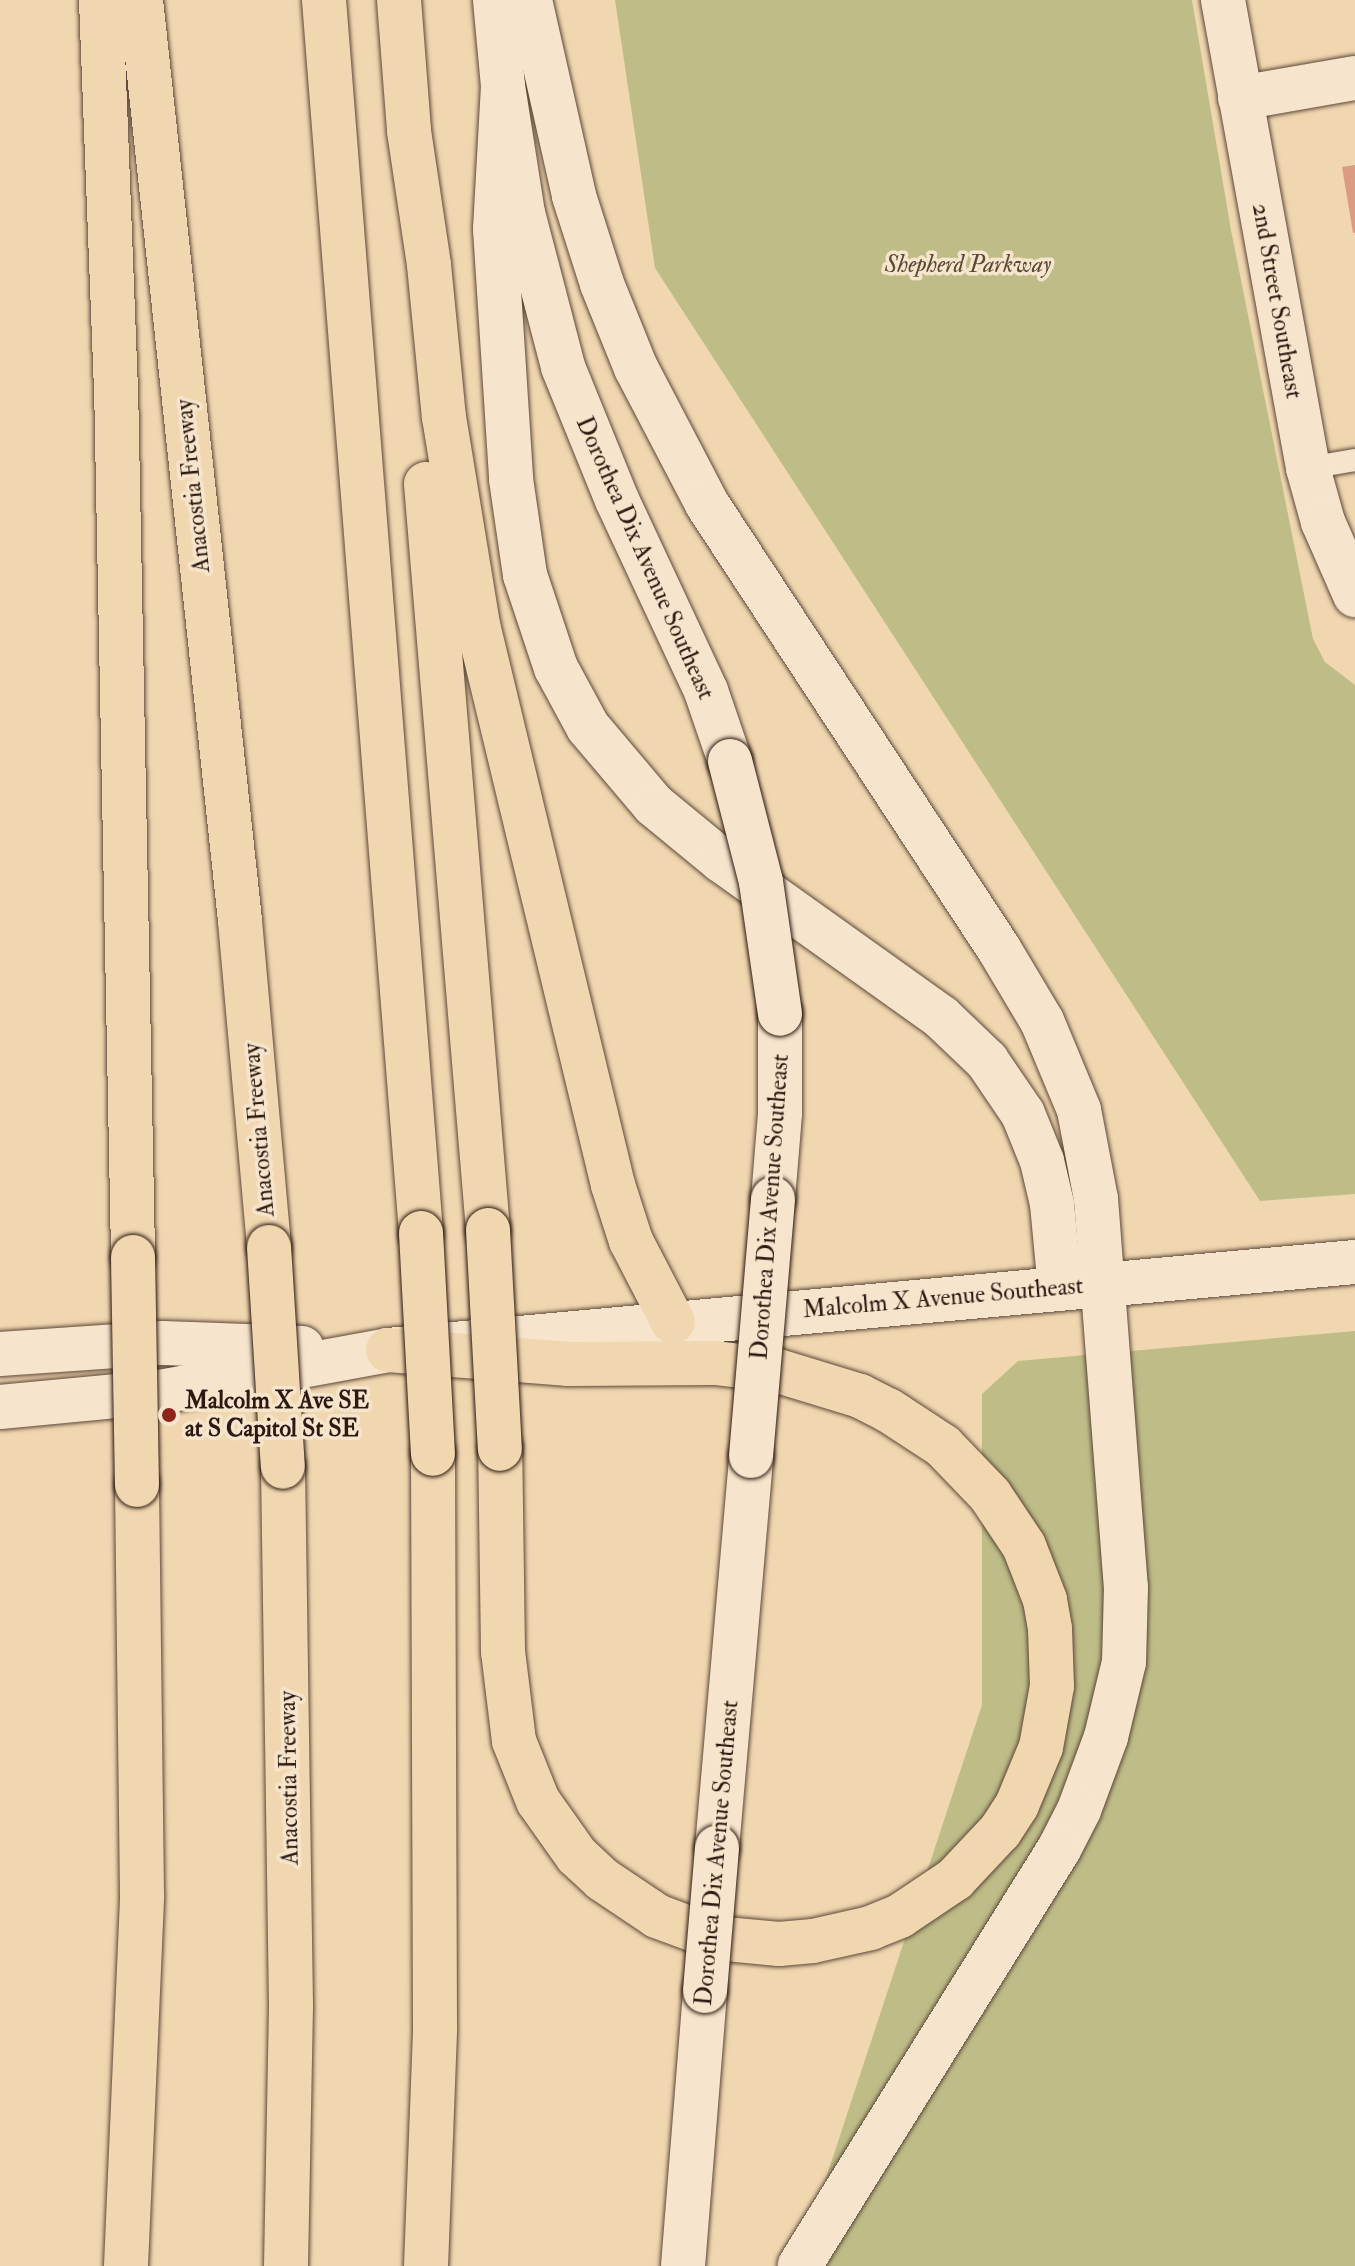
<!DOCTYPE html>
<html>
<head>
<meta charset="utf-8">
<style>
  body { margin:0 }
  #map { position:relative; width:1355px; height:2266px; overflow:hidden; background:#f1d7b0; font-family:"IM FELL Double Pica",serif }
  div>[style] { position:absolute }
  .green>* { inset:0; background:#bebd88 }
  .building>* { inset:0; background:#dc9c81 }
  .roads { filter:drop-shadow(0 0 2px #5d4839) drop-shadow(0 0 2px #5d4839) }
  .lane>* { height:22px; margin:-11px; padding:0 11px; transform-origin:11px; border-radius:11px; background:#f6e5cc }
  .street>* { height:44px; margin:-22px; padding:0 22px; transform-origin:22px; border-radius:22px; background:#f6e5cc }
  .secondary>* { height:44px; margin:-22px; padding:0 22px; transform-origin:22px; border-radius:22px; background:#f6e5cc }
  .highway>* { height:44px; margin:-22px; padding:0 22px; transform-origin:22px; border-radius:22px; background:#f1d7b0 }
  .bridges { filter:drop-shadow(0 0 2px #2c1911) drop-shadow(0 0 2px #2c1911) }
  .secondary-bridge>* { height:44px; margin:-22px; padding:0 22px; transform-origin:22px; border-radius:22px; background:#f6e5cc }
  .highway-bridge>* { height:44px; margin:-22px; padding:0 22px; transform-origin:22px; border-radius:22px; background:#f1d7b0 }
  .dots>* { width:22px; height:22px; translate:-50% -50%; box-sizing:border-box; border:4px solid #f6e5cc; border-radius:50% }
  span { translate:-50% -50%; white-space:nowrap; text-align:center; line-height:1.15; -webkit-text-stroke:7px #f6e5cc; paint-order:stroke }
  .park-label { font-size:24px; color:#584a35; font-style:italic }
  .street-label { font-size:24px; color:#2c1911 }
  .poi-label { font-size:24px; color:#2c1911; font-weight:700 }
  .left { translate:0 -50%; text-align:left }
</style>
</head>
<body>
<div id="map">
  <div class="green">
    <div style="clip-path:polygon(615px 0,1192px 0,1231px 230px,1313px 639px,1325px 662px,1355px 685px,1355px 1194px,1260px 1201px,655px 268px)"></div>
    <div style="clip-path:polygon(1355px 1331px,1355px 2266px,797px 2266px,982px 1705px,982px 1394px,1018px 1361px)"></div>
  </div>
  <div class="building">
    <div style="clip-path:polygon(1355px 165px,1355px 233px,1353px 233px,1342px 167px)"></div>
  </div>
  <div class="roads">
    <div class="lane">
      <div style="left:1308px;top:468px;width:48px;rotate:-9.7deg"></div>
    </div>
    <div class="street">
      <div style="left:1223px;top:0;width:476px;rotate:79.7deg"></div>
      <div style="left:1308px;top:468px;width:56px;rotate:74.5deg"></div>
      <div style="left:1323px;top:522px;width:80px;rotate:66.3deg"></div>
      <div style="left:1240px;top:98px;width:117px;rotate:-9.9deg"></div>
    </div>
    <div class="secondary">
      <div style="left:495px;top:0;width:86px;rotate:84.7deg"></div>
      <div style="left:503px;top:86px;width:129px;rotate:81.1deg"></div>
      <div style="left:523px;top:213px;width:159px;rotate:75.4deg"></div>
      <div style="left:563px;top:367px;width:144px;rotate:67.9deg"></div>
      <div style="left:617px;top:500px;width:211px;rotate:65deg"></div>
      <div style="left:706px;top:691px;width:74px;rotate:71.1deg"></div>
      <div style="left:530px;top:0;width:201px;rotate:77.3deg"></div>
      <div style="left:574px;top:196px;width:92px;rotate:72.3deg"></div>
      <div style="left:602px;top:284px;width:91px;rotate:68deg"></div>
      <div style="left:636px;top:368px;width:153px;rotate:62.4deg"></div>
      <div style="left:707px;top:504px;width:532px;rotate:56.73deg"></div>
      <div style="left:999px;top:949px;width:84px;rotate:59.2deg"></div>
      <div style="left:1042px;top:1021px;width:96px;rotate:67.4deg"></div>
      <div style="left:1079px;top:1110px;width:91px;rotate:79.2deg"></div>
      <div style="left:1096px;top:1199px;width:389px;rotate:85.6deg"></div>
      <div style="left:1126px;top:1587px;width:75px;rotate:91.5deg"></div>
      <div style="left:1124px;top:1662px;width:77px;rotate:103.5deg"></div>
      <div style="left:1106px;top:1737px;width:78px;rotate:110.3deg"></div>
      <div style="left:1079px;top:1810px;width:44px;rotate:117.1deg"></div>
      <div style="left:1059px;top:1849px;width:491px;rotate:121.9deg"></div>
      <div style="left:503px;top:86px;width:143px;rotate:93.2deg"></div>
      <div style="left:495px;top:229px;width:251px;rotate:86.3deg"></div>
      <div style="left:511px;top:479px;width:97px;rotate:81.7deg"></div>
      <div style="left:525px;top:575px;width:98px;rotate:71.6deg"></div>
      <div style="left:556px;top:668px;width:67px;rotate:61.5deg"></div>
      <div style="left:588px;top:727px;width:102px;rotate:49.8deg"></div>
      <div style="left:654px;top:805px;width:87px;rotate:39.4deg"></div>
      <div style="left:721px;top:860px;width:270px;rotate:35.5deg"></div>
      <div style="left:941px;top:1017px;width:64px;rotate:43.7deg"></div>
      <div style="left:987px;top:1061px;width:64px;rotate:55.8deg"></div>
      <div style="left:1023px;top:1114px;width:51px;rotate:68deg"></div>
      <div style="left:1042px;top:1161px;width:44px;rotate:76.9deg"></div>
      <div style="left:1052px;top:1204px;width:84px;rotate:84.6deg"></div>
      <div style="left:773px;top:1199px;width:86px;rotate:-85.3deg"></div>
      <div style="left:780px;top:1113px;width:99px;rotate:-90deg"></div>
      <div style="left:0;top:1354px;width:163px;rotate:-3.9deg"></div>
      <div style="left:163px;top:1343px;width:139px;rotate:2.1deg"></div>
      <div style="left:0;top:1407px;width:161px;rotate:-5.4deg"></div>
      <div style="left:160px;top:1392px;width:232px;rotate:-10.4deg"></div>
      <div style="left:388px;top:1350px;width:971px;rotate:-5.2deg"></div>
      <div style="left:717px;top:1848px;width:393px;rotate:-85deg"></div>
      <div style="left:683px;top:2266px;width:276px;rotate:-85.4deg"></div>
    </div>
    <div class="highway">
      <div style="left:101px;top:0;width:384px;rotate:87.8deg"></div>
      <div style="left:116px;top:384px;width:873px;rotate:88.88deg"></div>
      <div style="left:141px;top:0;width:926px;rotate:83.86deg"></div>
      <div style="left:240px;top:921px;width:327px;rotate:84.9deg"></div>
      <div style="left:324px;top:0;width:1237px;rotate:85.5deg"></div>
      <div style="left:399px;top:0;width:131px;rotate:85.6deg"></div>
      <div style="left:409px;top:131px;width:135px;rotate:81.5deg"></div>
      <div style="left:429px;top:265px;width:153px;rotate:84.4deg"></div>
      <div style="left:444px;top:417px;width:211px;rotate:80.7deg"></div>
      <div style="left:478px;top:625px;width:576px;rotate:76.45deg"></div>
      <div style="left:613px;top:1185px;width:59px;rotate:72.2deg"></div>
      <div style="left:631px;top:1241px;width:91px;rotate:62.6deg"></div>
      <div style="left:426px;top:484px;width:749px;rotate:85.25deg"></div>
      <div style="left:388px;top:1350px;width:182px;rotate:4.4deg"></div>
      <div style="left:569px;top:1364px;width:146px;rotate:-0.4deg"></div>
      <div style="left:715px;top:1363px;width:60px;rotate:6.7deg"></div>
      <div style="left:775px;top:1370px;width:89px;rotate:17deg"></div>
      <div style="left:860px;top:1396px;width:31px;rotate:27deg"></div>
      <div style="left:888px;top:1410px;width:66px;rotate:33.2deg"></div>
      <div style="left:943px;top:1446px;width:68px;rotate:46.2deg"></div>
      <div style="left:990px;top:1495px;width:61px;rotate:56.3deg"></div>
      <div style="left:1024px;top:1546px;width:58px;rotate:68.7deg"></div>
      <div style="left:1045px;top:1600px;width:29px;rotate:80deg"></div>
      <div style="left:1050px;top:1629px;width:57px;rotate:88deg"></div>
      <div style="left:1052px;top:1686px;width:62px;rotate:100.2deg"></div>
      <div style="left:1041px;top:1747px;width:63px;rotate:112.5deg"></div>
      <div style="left:1017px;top:1805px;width:31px;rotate:123deg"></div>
      <div style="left:1000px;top:1831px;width:66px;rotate:133.2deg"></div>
      <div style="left:955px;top:1879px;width:66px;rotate:146.1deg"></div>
      <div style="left:900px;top:1916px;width:31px;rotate:158deg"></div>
      <div style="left:871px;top:1928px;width:59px;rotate:167.4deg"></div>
      <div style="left:813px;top:1941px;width:34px;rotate:175deg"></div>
      <div style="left:779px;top:1944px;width:63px;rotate:-174.6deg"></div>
      <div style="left:716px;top:1938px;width:63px;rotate:-159.6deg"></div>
      <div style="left:657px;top:1916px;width:66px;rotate:-146.1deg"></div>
      <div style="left:602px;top:1879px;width:34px;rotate:-137deg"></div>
      <div style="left:577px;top:1856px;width:67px;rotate:-125.3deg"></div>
      <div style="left:538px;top:1801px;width:65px;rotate:-111.8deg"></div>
      <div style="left:514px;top:1741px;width:90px;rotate:-97deg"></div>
      <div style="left:503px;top:1652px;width:203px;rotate:-90.8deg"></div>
      <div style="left:283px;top:1467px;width:539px;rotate:89.15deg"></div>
      <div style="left:291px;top:2006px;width:260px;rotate:91.1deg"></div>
      <div style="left:126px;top:2266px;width:371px;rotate:-87.5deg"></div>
      <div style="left:142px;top:1895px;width:410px;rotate:-90.7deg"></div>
      <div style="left:426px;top:2266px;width:238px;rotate:-87.8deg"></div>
      <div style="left:435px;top:2028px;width:574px;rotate:-90.2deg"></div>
    </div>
  </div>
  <div class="bridges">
    <div class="secondary-bridge">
      <div style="left:730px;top:761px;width:125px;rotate:75.6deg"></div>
      <div style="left:761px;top:882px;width:133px;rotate:81.8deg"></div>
      <div style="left:751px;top:1456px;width:258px;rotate:-85.1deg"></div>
      <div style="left:705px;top:1991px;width:144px;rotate:-85.2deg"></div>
    </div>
    <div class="highway-bridge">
      <div style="left:488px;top:1230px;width:219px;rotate:86.9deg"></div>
      <div style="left:421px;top:1233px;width:221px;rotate:86.9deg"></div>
      <div style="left:269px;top:1247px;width:220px;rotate:86.4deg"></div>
      <div style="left:133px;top:1257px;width:228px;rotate:89deg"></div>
    </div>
  </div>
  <div class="dots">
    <div style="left:169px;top:1415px;background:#8f2418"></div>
  </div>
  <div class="park-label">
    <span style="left:968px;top:265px">Shepherd Parkway</span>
  </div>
  <div class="street-label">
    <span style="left:1277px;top:301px;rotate:80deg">2nd Street Southeast</span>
    <span style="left:193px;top:486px;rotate:-96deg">Anacostia Freeway</span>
    <span style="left:645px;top:558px;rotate:66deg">Dorothea Dix Avenue Southeast</span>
    <span style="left:259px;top:1130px;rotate:-95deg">Anacostia Freeway</span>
    <span style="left:770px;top:1207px;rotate:-86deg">Dorothea Dix Avenue Southeast</span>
    <span style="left:943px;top:1298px;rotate:-5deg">Malcolm X Avenue Southeast</span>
    <span style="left:289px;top:1778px;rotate:-91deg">Anacostia Freeway</span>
    <span style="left:717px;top:1853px;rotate:-85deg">Dorothea Dix Avenue Southeast</span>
  </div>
  <div class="poi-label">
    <span class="left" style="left:185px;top:1415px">Malcolm X Ave SE<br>at S Capitol St SE</span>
  </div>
</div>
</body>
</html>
